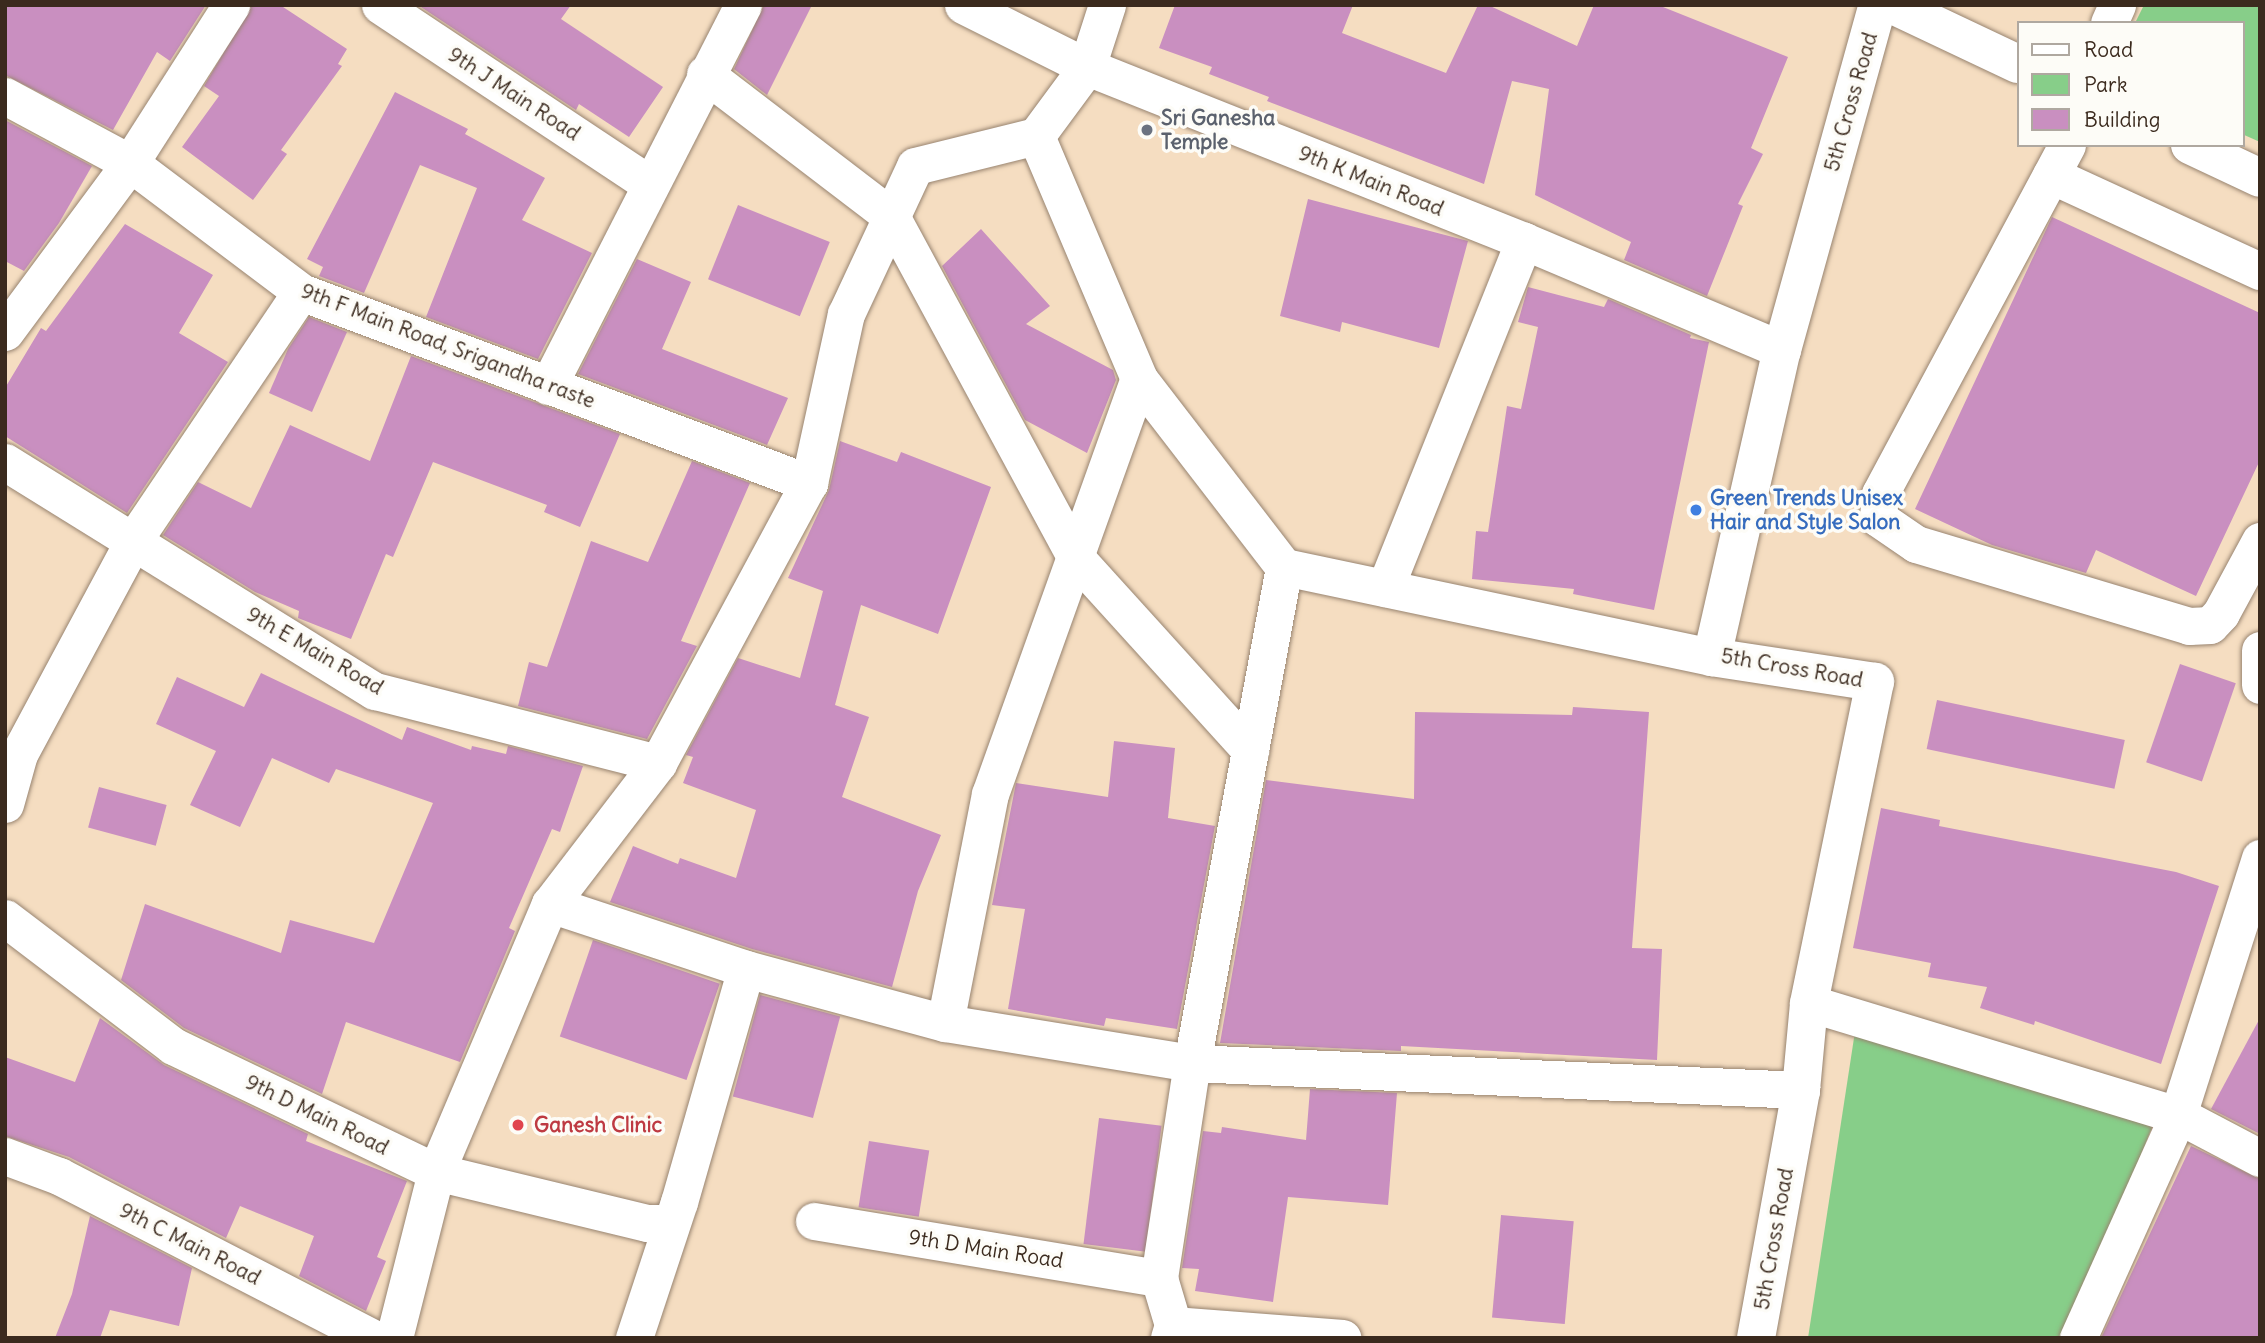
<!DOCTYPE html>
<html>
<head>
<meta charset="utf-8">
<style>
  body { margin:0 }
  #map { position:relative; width:2265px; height:1343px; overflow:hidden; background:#f5ddc1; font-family:Delius,sans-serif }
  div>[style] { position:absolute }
  .green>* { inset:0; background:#87ce89 }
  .building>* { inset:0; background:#c98fc0; transform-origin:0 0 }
  .roads { filter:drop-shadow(0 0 2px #988470) drop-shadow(0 0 2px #988470) }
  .street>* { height:37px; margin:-18.5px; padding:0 18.5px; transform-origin:18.5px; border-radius:18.5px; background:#fff }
  .secondary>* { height:38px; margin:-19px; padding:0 19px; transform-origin:19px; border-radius:19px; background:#fff }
  .dots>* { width:19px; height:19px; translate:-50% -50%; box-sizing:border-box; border:4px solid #fdfcf7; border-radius:50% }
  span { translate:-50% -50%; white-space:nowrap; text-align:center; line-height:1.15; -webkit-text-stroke:7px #fdfcf7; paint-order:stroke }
  .street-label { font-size:21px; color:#3b2a1e }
  .worship-label { font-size:21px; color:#5b616d; font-weight:700 }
  .left { translate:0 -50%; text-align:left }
  .shop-label { font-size:21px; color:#366cbe; font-weight:700 }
  .health-label { font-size:21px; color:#be3a42; font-weight:700 }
  .frame { position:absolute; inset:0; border:7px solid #3b2a1e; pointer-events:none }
  .legend { position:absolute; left:2017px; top:21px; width:228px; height:126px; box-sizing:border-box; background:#fdfcf7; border:2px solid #afa8a0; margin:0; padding:9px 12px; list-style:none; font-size:21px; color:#3b2a1e }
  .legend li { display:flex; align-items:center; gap:14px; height:35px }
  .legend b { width:35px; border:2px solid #afa8a0 }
</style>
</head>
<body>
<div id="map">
  <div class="green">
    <div style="clip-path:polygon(2144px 5px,2260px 5px,2260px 142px,2242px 134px,2242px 23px,2135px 23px)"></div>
    <div style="clip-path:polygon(1856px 1025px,2152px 1127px,2068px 1338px,1808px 1338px)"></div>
  </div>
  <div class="building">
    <div style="clip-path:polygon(5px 5px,206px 5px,170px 61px,157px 52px,113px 130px,5px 75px)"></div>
    <div style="clip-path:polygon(252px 5px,280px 5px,347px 49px,338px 64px,342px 66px,281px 150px,287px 154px,253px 200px,182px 147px,219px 96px,204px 86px)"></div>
    <div style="clip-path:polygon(418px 5px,571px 5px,561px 19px,663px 87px,629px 137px,579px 104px,576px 110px)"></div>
    <div style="clip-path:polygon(764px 5px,812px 5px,767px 95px,734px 69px)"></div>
    <div style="clip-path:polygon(1175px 5px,1353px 5px,1342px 33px,1446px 73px,1478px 5px,1488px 5px,1577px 46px,1594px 5px,1658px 5px,1788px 57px,1751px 148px,1763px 154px,1738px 204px,1743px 206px,1707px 296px,1624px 260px,1631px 242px,1535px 195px,1549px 89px,1512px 81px,1484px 184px,1267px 101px,1269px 97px,1209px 74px,1212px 67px,1159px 48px)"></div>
    <div style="clip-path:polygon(395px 92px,468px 129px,465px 134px,545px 178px,522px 220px,592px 253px,538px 359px,426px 317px,477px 188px,420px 165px,364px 293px,319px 276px,323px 267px,307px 259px)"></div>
    <div style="clip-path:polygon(5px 120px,92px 166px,59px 223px,24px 271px,5px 261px)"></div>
    <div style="clip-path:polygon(1308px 199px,1468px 241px,1439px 348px,1342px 322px,1340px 332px,1280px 316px)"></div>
    <div style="left:738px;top:205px;width:99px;height:80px;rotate:22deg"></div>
    <div style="clip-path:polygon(2052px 217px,2260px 313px,2260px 460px,2196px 596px,2096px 550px,2086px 573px,1992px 545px,1915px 509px)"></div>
    <div style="clip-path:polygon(125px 224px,213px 275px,179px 333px,228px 362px,127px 513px,5px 436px,5px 388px,41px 328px,46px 331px)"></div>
    <div style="clip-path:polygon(981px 229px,1050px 306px,1026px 324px,1113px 370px,1116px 380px,1087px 453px,1025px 420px,942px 266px)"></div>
    <div style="clip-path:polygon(637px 259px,691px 282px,662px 349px,788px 398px,767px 445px,578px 374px)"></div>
    <div style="clip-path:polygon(1528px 287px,1604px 307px,1608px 299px,1691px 335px,1690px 338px,1709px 342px,1654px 610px,1573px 594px,1574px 589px,1472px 579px,1476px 531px,1488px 532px,1507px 406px,1521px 409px,1538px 327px,1518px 322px)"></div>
    <div style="clip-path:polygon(309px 317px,347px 332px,312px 412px,269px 393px,288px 349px)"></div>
    <div style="clip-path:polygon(411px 356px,620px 434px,580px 527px,544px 512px,547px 505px,433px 462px,393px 557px,386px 554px,351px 639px,298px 618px,299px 611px,255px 592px,163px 535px,198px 482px,251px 508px,290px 425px,370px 461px)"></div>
    <div style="clip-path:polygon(840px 441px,897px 462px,901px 452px,991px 487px,938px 634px,861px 605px,835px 705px,869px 717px,842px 797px,941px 835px,918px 891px,892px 987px,752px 949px,610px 902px,633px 846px,678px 864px,680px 858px,736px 878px,756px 810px,683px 783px,693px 757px,686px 755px,738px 658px,800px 678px,823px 591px,788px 578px,829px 490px)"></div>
    <div style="clip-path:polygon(692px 461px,750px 483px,681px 641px,697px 646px,647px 739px,518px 706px,529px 662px,547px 667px,591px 541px,648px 562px)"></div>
    <div style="left:2180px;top:664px;width:59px;height:104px;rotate:19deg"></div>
    <div style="clip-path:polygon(261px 673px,402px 740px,407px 727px,471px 750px,472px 746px,506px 754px,508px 746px,583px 766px,560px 832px,552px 829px,509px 928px,515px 931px,460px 1062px,346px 1022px,322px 1094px,184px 1028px,121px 980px,145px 904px,281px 953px,290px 920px,374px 943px,433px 803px,336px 769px,329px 783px,272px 758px,240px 827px,190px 805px,216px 751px,156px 724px,177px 677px,244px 707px)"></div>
    <div style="left:1937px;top:700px;width:192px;height:50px;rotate:12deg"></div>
    <div style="clip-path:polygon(1573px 707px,1649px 712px,1632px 948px,1662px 949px,1657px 1060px,1401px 1046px,1401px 1051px,1220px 1043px,1266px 780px,1414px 799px,1415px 712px,1572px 715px)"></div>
    <div style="clip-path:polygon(1114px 741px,1175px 748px,1168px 818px,1215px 826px,1177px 1029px,1106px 1018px,1104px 1026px,1008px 1009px,1025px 909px,992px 905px,1016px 783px,1108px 797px)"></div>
    <div style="left:99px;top:787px;width:70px;height:42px;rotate:15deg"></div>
    <div style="clip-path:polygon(1881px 808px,1940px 820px,1939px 826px,2176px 872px,2219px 886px,2161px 1064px,2035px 1021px,2034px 1025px,1980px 1008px,1987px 987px,1928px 977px,1931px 963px,1853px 948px)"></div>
    <div style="left:593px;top:940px;width:134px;height:102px;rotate:19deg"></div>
    <div style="left:760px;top:995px;width:83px;height:105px;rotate:15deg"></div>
    <div style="clip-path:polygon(100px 1018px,164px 1065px,308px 1134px,306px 1141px,407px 1181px,377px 1257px,386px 1261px,366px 1311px,299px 1276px,314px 1236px,240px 1206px,226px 1238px,69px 1157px,5px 1136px,5px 1057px,75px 1082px)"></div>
    <div style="clip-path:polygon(2260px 1018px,2260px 1134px,2211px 1109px)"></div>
    <div style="clip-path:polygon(1310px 1089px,1397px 1093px,1388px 1205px,1288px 1197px,1273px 1302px,1195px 1291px,1199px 1269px,1182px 1268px,1203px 1131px,1221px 1133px,1222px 1127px,1306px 1140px)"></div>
    <div style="left:1099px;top:1118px;width:63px;height:127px;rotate:7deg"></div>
    <div style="left:869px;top:1141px;width:61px;height:67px;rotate:9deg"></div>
    <div style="clip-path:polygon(2191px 1146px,2260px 1179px,2260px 1338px,2101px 1338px)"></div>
    <div style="left:1501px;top:1215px;width:73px;height:103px;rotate:5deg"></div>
    <div style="clip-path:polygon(90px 1216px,192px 1268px,179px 1326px,110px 1310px,100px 1338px,55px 1338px,72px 1294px)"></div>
  </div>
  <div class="roads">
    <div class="street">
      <div style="left:380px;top:5px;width:322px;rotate:33.6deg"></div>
      <div style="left:963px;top:5px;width:139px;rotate:26.6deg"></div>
      <div style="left:1087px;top:67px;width:470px;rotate:21.7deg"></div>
      <div style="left:1524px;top:241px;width:280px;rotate:22.9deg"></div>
      <div style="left:1107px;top:5px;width:65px;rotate:107.9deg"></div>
      <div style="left:1087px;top:67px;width:86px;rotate:126.5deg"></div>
      <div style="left:1036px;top:136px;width:264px;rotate:67deg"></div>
      <div style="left:1139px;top:379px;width:237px;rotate:52.4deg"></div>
      <div style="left:1284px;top:567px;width:437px;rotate:11.9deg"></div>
      <div style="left:2109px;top:23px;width:20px;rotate:-66deg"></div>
      <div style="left:705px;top:74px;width:234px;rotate:37.4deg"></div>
      <div style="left:891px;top:216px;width:387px;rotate:61.6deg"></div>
      <div style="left:1075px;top:557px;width:261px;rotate:47.8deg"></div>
      <div style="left:5px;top:96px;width:142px;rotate:28.2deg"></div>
      <div style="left:130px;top:163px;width:214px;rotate:37deg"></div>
      <div style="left:301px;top:292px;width:543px;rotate:20.61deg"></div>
      <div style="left:2067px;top:145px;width:396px;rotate:118.2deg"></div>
      <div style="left:1880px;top:494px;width:24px;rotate:95deg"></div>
      <div style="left:1878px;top:518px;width:46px;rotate:34.4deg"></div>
      <div style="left:1916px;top:544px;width:285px;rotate:16.7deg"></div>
      <div style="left:2189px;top:626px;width:21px;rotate:-3deg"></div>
      <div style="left:2210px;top:625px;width:16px;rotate:-47deg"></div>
      <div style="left:2221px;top:613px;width:82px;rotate:-61.6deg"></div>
      <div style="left:2051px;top:175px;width:230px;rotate:24.7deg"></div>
      <div style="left:5px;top:332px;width:210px;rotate:-53.5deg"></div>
      <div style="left:130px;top:163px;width:188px;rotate:-57.4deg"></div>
      <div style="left:548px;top:386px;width:428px;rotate:-62.9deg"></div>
      <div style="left:5px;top:462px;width:435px;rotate:31.8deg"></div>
      <div style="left:375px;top:691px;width:292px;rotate:14.3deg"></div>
      <div style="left:1385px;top:588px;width:374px;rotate:-68.2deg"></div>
      <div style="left:2260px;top:650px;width:35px;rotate:90deg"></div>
      <div style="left:5px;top:804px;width:52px;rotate:-74.4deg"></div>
      <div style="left:19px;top:754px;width:242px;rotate:-61.8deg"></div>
      <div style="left:133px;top:541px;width:300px;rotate:-56deg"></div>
      <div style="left:550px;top:904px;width:206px;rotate:18.3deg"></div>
      <div style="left:746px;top:969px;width:206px;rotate:15.2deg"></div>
      <div style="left:945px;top:1023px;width:250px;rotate:9.2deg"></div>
      <div style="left:1192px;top:1063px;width:610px;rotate:2.54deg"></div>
      <div style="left:5px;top:918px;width:211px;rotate:37.3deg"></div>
      <div style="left:173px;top:1046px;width:292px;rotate:25.6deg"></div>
      <div style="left:436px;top:1172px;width:217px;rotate:13.6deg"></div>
      <div style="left:647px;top:1223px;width:21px"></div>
      <div style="left:1809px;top:1003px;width:386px;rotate:16.9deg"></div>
      <div style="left:2178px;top:1115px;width:93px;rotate:27.7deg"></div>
      <div style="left:945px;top:1023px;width:233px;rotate:-78.9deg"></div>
      <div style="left:990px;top:794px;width:441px;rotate:-70.3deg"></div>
      <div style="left:5px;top:1156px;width:58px;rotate:20.3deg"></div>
      <div style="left:59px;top:1176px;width:353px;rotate:27.3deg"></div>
      <div style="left:814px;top:1221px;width:350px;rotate:9.4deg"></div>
      <div style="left:1173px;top:1325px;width:170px;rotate:4.4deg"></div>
      <div style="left:394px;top:1338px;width:171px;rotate:-75.8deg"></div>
      <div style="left:436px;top:1172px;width:291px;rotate:-67deg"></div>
      <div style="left:550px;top:904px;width:178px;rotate:-52.5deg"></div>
      <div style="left:658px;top:763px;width:318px;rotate:-61.7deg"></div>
      <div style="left:809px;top:483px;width:173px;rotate:-77.7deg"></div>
      <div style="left:846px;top:314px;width:163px;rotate:-65deg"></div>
      <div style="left:915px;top:166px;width:125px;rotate:-13.9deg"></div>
      <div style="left:634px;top:1338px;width:143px;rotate:-71.7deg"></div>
      <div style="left:679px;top:1202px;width:242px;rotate:-74deg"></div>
      <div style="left:1169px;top:1338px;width:14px;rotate:-73deg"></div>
      <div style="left:1173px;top:1325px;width:49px;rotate:-106.6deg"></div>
      <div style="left:1159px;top:1278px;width:218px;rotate:-81.3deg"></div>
      <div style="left:1192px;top:1063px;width:504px;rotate:-79.49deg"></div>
      <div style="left:2078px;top:1338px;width:244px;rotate:-65.8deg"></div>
      <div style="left:2178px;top:1115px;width:270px;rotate:-72.3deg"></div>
    </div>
    <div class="secondary">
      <div style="left:1893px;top:5px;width:138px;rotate:25.3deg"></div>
      <div style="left:2190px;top:145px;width:77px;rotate:25.2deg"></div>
      <div style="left:1756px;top:1338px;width:252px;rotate:-79.7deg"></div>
      <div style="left:1801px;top:1090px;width:87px;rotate:-84.7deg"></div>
      <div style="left:1809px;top:1003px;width:328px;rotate:-78.4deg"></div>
      <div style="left:1875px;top:682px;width:165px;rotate:-171.3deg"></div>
      <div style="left:1712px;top:657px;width:315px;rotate:-77.2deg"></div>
      <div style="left:1782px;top:350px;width:358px;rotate:-74.5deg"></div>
    </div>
  </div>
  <div class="dots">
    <div style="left:1147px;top:130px;background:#6b7280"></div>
    <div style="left:1696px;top:510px;background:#3f7fe0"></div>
    <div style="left:518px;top:1125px;background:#e0444e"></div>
  </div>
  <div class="street-label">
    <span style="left:514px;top:94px;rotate:33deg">9th J Main Road</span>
    <span style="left:1851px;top:102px;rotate:-74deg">5th Cross Road</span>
    <span style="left:1371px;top:181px;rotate:22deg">9th K Main Road</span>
    <span style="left:448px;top:346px;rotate:21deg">9th F Main Road, Srigandha raste</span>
    <span style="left:315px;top:651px;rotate:30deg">9th E Main Road</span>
    <span style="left:1792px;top:668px;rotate:10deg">5th Cross Road</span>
    <span style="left:317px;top:1115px;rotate:26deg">9th D Main Road</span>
    <span style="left:1774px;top:1239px;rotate:-80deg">5th Cross Road</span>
    <span style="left:190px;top:1244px;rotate:27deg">9th C Main Road</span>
    <span style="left:986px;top:1249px;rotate:9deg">9th D Main Road</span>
  </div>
  <div class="worship-label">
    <span class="left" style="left:1161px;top:130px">Sri Ganesha<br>Temple</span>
  </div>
  <div class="shop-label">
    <span class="left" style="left:1710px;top:510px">Green Trends Unisex<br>Hair and Style Salon</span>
  </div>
  <div class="health-label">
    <span class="left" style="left:534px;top:1125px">Ganesh Clinic</span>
  </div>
  <div class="frame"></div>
  <ul class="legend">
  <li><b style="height:9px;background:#fff"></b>Road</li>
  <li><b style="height:19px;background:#87ce89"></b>Park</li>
  <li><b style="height:19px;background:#c98fc0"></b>Building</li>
  </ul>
</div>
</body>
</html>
